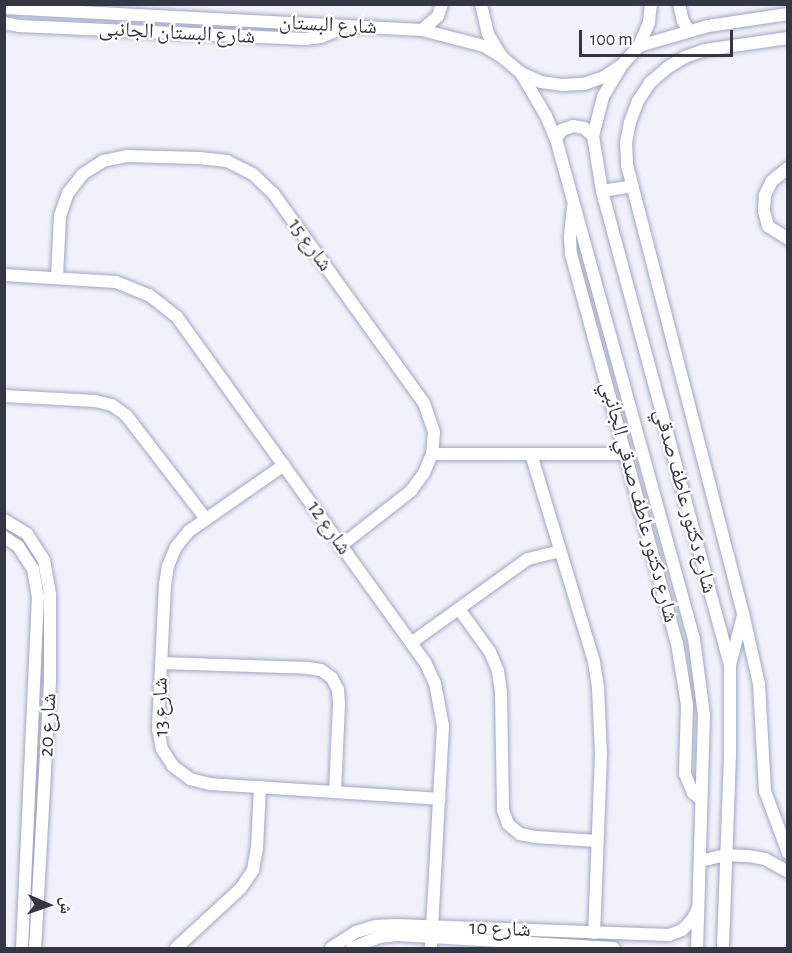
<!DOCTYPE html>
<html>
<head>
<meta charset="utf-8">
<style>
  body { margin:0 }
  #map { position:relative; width:792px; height:953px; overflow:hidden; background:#f1f2f9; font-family:"Alegreya Sans","Noto Naskh Arabic",sans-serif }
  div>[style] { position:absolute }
  .roads { filter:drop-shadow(0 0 2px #9fa7c6) drop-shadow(0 0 2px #9fa7c6) }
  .minor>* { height:12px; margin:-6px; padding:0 6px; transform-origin:6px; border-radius:6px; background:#fff }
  span { translate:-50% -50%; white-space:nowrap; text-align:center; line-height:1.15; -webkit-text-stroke:4.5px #fff; paint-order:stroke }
  .street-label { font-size:21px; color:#333743 }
  .frame { position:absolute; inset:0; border:6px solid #333743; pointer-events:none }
  .north { position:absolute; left:18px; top:875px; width:60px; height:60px; -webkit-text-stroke:4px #fff; paint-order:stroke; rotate:92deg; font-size:16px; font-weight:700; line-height:24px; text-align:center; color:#333743 }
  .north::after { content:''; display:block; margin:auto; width:21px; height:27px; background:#333743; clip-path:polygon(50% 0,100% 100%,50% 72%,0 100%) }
  .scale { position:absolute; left:579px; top:30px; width:154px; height:27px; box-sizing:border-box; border:3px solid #333743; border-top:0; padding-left:8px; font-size:18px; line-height:21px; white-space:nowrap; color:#333743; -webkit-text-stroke:4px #fff; paint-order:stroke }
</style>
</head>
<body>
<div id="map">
  <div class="roads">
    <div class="minor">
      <div style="left:481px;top:4px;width:31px;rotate:77deg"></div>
      <div style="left:488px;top:34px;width:27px;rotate:59deg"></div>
      <div style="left:502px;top:57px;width:25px;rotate:40deg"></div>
      <div style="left:521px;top:73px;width:22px;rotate:24deg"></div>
      <div style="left:541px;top:82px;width:21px;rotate:8deg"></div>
      <div style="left:562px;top:85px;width:22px;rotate:-3deg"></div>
      <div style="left:584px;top:84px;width:21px;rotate:-19deg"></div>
      <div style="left:604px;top:77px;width:22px;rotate:-34deg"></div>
      <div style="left:622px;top:65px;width:25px;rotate:-48deg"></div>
      <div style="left:639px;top:46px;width:26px;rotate:-67deg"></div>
      <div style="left:649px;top:22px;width:18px;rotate:-84deg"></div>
      <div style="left:679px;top:4px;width:17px;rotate:77deg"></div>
      <div style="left:683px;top:21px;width:12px;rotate:59deg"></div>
      <div style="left:4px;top:8px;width:419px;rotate:3deg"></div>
      <div style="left:422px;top:30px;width:64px;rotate:14.5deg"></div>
      <div style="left:484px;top:46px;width:21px;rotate:31deg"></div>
      <div style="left:4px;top:23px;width:15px;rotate:11deg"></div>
      <div style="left:19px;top:26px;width:286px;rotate:2.6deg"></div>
      <div style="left:305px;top:39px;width:16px;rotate:-7deg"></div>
      <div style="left:321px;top:37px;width:24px;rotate:-22deg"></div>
      <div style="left:422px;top:30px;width:21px;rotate:-41deg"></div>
      <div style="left:438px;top:16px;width:13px;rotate:-72deg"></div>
      <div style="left:788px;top:38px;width:84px;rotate:171.8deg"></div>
      <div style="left:705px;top:50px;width:21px;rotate:161deg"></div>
      <div style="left:685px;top:57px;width:21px;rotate:149deg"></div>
      <div style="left:667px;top:68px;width:23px;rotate:139deg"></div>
      <div style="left:650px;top:83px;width:22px;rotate:124deg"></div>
      <div style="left:638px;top:101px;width:22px;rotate:111deg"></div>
      <div style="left:630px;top:122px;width:21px;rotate:101deg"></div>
      <div style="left:626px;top:143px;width:22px;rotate:87deg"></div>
      <div style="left:627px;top:165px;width:463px;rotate:75.5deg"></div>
      <div style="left:743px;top:613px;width:73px;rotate:77.3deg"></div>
      <div style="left:759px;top:684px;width:107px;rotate:86.8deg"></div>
      <div style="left:765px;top:791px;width:66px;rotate:69.6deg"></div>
      <div style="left:639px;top:46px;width:72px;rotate:-16.2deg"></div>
      <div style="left:708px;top:26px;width:81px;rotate:-8.5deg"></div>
      <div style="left:622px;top:65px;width:37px;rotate:121deg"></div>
      <div style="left:603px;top:97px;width:40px;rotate:104.4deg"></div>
      <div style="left:593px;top:136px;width:56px;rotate:80.7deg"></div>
      <div style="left:602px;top:191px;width:492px;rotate:74.9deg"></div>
      <div style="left:730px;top:666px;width:89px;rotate:90deg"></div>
      <div style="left:730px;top:755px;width:193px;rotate:92.1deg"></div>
      <div style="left:521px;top:73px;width:50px;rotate:59.8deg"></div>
      <div style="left:546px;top:116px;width:25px;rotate:67deg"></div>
      <div style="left:556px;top:139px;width:519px;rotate:74.57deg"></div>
      <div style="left:694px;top:639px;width:77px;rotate:82.5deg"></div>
      <div style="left:704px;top:715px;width:233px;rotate:91.7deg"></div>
      <div style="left:556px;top:139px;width:11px;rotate:-56deg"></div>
      <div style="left:562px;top:130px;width:12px;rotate:-20deg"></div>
      <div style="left:573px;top:126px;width:11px;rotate:10deg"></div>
      <div style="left:584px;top:128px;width:12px;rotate:42deg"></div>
      <div style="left:788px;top:168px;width:21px;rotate:141deg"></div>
      <div style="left:772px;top:181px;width:16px;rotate:117deg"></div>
      <div style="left:765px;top:195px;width:16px;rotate:94deg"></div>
      <div style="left:764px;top:211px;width:16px;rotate:75deg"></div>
      <div style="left:768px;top:226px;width:24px;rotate:33deg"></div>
      <div style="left:602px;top:191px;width:31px;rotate:-9deg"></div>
      <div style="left:573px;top:207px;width:30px;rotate:96deg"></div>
      <div style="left:570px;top:237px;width:17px;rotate:87deg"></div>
      <div style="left:571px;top:254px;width:403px;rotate:74.8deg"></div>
      <div style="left:677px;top:643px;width:63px;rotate:80.8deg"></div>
      <div style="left:687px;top:705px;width:69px;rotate:91.7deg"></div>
      <div style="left:685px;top:774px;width:21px;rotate:67deg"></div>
      <div style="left:693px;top:793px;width:10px;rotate:37deg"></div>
      <div style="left:4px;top:275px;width:112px;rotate:3.6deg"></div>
      <div style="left:116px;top:282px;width:35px;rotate:22deg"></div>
      <div style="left:149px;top:295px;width:36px;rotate:38deg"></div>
      <div style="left:177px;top:317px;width:425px;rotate:54.3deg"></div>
      <div style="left:425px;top:662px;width:23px;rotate:65deg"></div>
      <div style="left:435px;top:683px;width:44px;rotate:79.5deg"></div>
      <div style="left:443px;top:726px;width:222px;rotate:93.1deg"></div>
      <div style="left:57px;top:277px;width:61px;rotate:-87.2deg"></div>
      <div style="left:60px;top:216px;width:24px;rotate:-71deg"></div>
      <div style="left:68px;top:193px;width:24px;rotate:-52deg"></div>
      <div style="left:83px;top:174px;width:24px;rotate:-33deg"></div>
      <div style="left:103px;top:161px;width:25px;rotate:-12deg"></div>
      <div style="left:127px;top:156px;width:72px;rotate:1.6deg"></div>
      <div style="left:199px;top:158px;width:28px;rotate:6deg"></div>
      <div style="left:227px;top:161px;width:29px;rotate:27deg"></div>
      <div style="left:253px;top:174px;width:28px;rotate:44deg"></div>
      <div style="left:273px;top:193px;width:259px;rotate:54.3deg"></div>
      <div style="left:424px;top:403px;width:31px;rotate:71deg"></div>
      <div style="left:434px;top:432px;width:22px;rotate:95deg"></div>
      <div style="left:432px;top:454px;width:21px;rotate:113deg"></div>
      <div style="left:424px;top:473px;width:22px;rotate:126deg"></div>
      <div style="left:411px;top:491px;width:88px;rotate:142deg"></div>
      <div style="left:4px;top:396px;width:91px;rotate:3.1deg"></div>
      <div style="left:95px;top:401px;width:17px;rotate:13deg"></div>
      <div style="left:112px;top:405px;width:17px;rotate:36deg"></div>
      <div style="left:126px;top:415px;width:131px;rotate:52.4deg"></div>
      <div style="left:432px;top:454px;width:194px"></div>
      <div style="left:531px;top:454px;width:217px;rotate:73.1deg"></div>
      <div style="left:594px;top:662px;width:26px;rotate:81deg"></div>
      <div style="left:598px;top:688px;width:66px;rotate:87.4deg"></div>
      <div style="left:601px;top:754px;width:179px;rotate:92.2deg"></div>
      <div style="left:284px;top:465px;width:116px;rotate:145.2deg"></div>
      <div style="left:189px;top:531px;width:21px;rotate:129deg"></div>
      <div style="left:176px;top:547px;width:21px;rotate:113deg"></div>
      <div style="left:168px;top:566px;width:18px;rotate:99deg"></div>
      <div style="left:165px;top:584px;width:145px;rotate:92.8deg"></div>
      <div style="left:158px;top:729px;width:20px;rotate:79deg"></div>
      <div style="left:162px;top:749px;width:20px;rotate:57deg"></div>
      <div style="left:173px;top:766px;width:21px;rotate:37deg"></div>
      <div style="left:190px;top:779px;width:21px;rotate:14deg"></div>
      <div style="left:210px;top:784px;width:230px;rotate:3.7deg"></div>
      <div style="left:4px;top:520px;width:27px;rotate:31deg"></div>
      <div style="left:27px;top:534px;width:31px;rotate:57deg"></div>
      <div style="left:44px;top:560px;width:36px;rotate:80deg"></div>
      <div style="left:50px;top:595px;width:87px;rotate:90deg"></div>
      <div style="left:50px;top:682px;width:266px;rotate:93.2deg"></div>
      <div style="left:4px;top:537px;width:17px;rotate:33deg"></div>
      <div style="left:18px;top:546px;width:27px;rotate:57deg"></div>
      <div style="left:33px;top:569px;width:27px;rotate:80deg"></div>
      <div style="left:38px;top:596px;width:352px;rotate:92.6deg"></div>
      <div style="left:459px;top:609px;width:53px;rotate:54.2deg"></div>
      <div style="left:490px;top:652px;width:21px;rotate:67deg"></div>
      <div style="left:498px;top:671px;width:22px;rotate:82deg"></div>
      <div style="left:501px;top:693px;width:117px;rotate:89deg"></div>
      <div style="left:503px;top:810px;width:15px;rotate:70deg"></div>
      <div style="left:508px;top:824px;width:16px;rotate:40deg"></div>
      <div style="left:520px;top:834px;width:15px;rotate:11deg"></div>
      <div style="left:535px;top:837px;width:62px;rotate:3.7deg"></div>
      <div style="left:411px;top:643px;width:144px;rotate:-35.7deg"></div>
      <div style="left:528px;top:559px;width:33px;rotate:-14deg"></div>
      <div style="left:161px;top:663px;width:147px;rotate:1.9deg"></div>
      <div style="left:308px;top:668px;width:13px;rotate:9deg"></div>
      <div style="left:321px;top:670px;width:14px;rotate:36deg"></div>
      <div style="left:332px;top:678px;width:13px;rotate:63deg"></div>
      <div style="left:338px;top:690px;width:14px;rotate:86deg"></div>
      <div style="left:339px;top:704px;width:88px;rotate:92.6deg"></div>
      <div style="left:730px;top:665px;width:52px;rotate:-75.4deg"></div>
      <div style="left:700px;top:861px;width:27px;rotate:-13deg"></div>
      <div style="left:726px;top:855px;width:22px;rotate:3deg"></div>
      <div style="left:748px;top:856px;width:17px;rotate:10deg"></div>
      <div style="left:765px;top:859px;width:26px;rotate:29deg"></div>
      <div style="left:176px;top:948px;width:88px;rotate:-42.7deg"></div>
      <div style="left:241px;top:888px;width:22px;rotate:-56deg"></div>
      <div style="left:253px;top:870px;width:22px;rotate:-80deg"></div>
      <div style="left:257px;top:848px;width:61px;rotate:-87.2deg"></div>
      <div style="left:331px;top:948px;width:30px;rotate:-33deg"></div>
      <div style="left:356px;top:932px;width:21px;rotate:-17deg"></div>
      <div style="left:376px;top:926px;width:20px;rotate:-3deg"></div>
      <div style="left:396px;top:925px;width:273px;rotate:2.1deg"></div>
      <div style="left:669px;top:935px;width:14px;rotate:-21deg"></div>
      <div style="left:682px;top:930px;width:14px;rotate:-45deg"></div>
      <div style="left:692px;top:920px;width:13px;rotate:-63deg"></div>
      <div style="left:352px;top:948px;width:29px;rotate:-22deg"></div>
      <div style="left:379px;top:937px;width:18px;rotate:-6deg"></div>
      <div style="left:397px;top:935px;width:217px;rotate:3.4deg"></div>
    </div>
  </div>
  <div class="street-label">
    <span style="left:328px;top:25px;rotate:3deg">شارع البستان</span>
    <span style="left:177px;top:33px;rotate:3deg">شارع البستان الجانبى</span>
    <span style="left:310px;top:245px;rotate:54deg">شارع 15</span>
    <span style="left:685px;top:501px;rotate:75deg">شارع دكتور عاطف صدقي</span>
    <span style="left:639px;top:502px;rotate:75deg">شارع دكتور عاطف صدقي الجانبي</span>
    <span style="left:329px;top:528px;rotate:55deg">شارع 12</span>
    <span style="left:161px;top:707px;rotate:-91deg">شارع 13</span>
    <span style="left:48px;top:725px;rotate:-87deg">شارع 20</span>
    <span style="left:500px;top:929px;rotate:2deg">شارع 10</span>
  </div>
  <div class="frame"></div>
  <div class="north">ش</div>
  <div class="scale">100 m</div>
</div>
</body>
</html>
